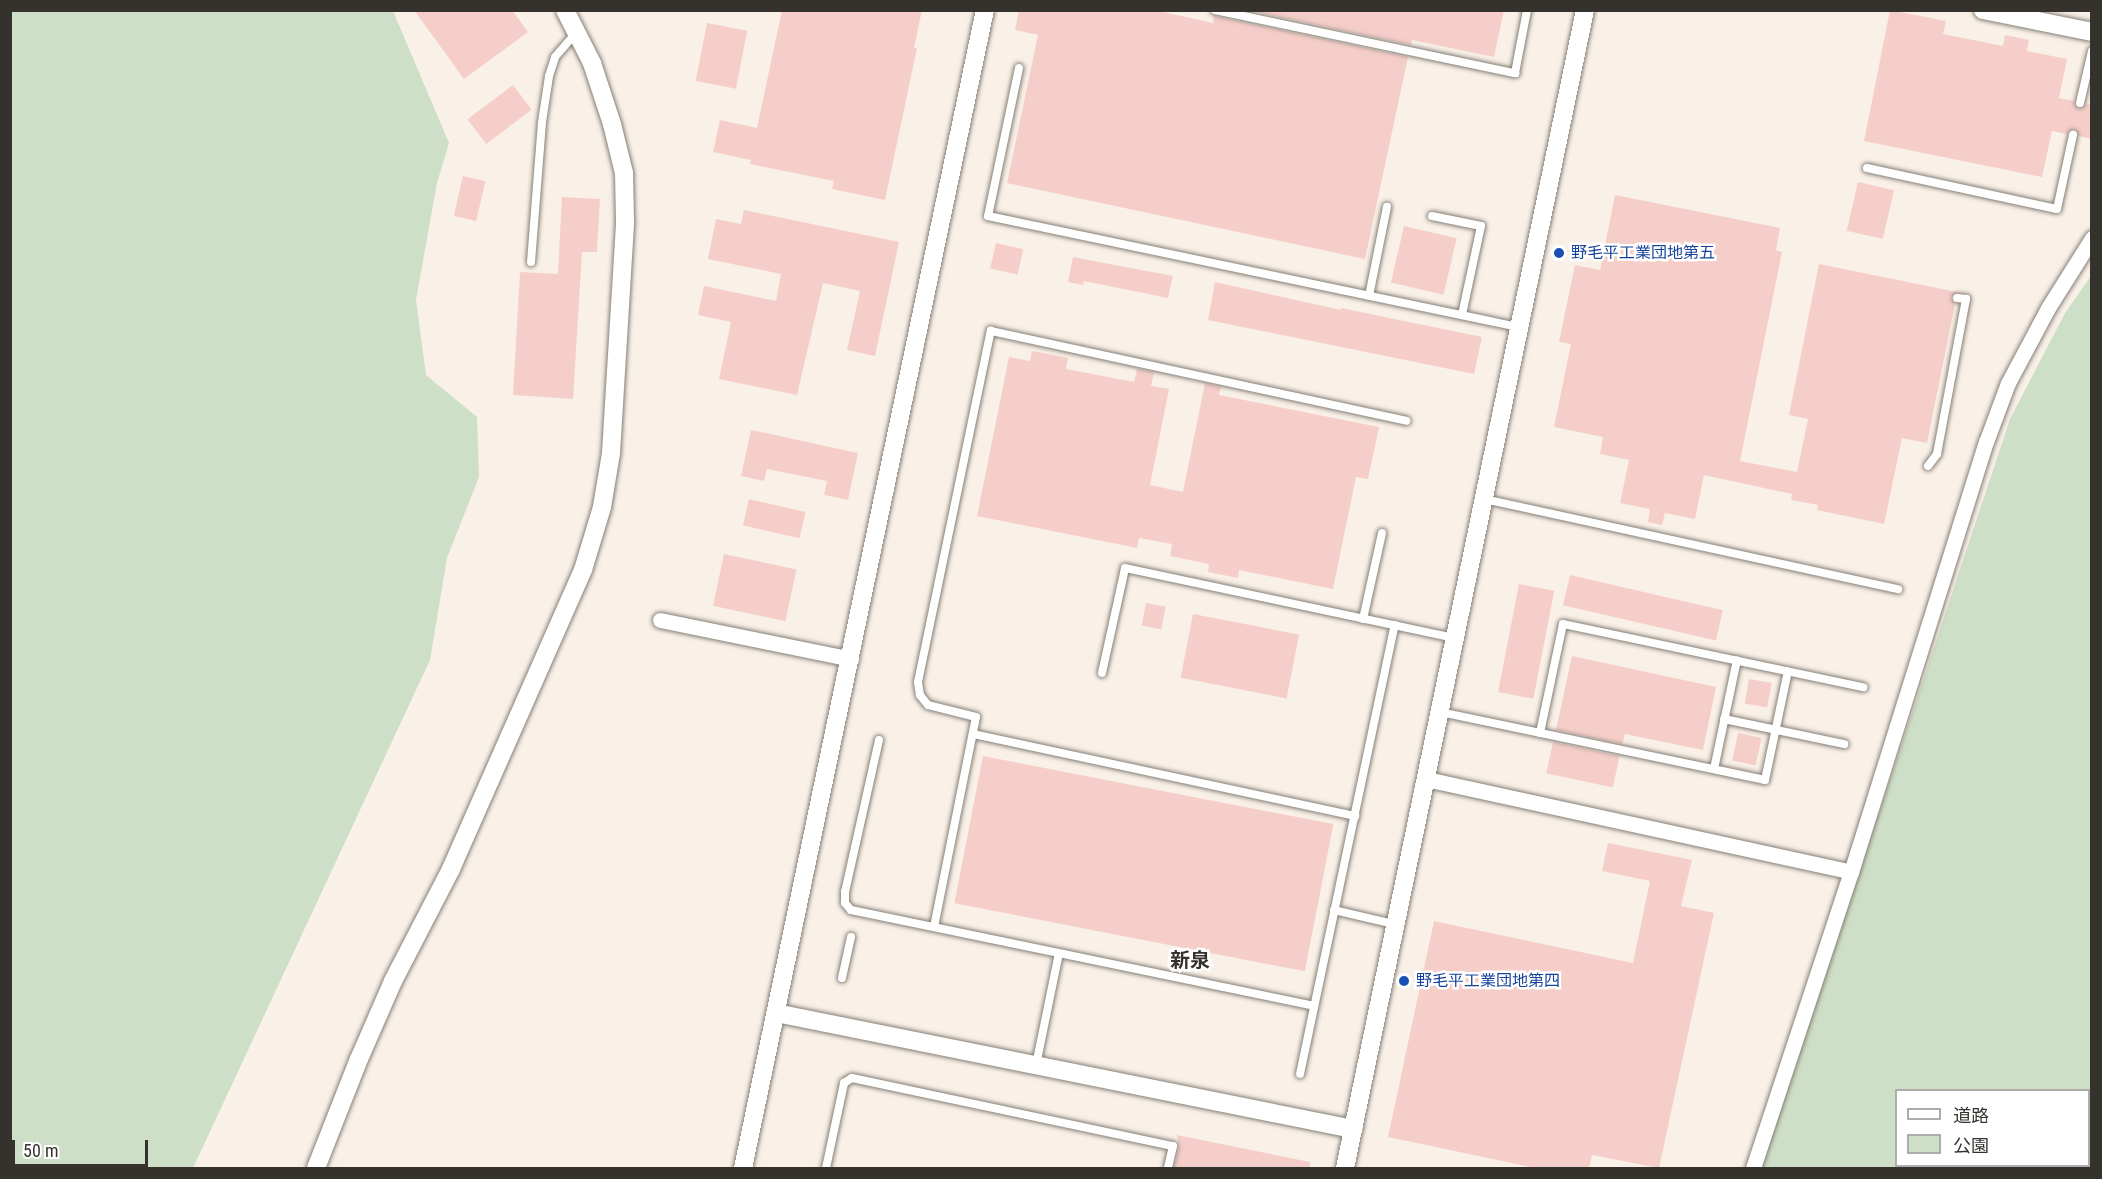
<!DOCTYPE html>
<html>
<head>
<meta charset="utf-8">
<style>
  body { margin:0 }
  #map { position:relative; width:2102px; height:1179px; overflow:hidden; background:#f9f1e8; font-family:"Roboto Condensed","Noto Sans JP",sans-serif }
  div>[style] { position:absolute }
  .green>* { inset:0; background:#cedfc7 }
  .building>* { inset:0; background:#f5cec9; transform-origin:0 0 }
  .roads { filter:drop-shadow(0 0 2px #867f76) drop-shadow(0 0 2px #867f76) }
  .service>* { height:8px; margin:-4px; padding:0 4px; transform-origin:4px; border-radius:4px; background:#fff }
  .minor>* { height:15px; margin:-7.5px; padding:0 7.5px; transform-origin:7.5px; border-radius:7.5px; background:#fff }
  .tertiary>* { height:18px; margin:-9px; padding:0 9px; transform-origin:9px; border-radius:9px; background:#fff }
  .dots>* { width:16px; height:16px; translate:-50% -50%; box-sizing:border-box; border:3px solid #fff; border-radius:50% }
  span { translate:-50% -50%; white-space:nowrap; text-align:center; line-height:1.15; -webkit-text-stroke:5px #fff; paint-order:stroke }
  .transit-label { font-size:16px; color:#164399 }
  .left { translate:0 -50%; text-align:left }
  .quarter-label { font-size:20px; color:#35322e; font-weight:700 }
  .frame { position:absolute; inset:0; border:12px solid #35322e; pointer-events:none }
  .legend { position:absolute; left:1895px; top:1089px; width:195px; height:78px; box-sizing:border-box; background:#fff; border:2px solid #aeadab; margin:0; padding:8px 10px; list-style:none; font-size:18px; color:#35322e }
  .legend li { display:flex; align-items:center; gap:12px; height:30px }
  .legend b { width:30px; border:2px solid #aeadab }
  .scale { position:absolute; left:12px; top:1140px; width:136px; height:27px; box-sizing:border-box; border:3px solid #35322e; border-top:0; padding-left:8px; font-size:18px; line-height:21px; white-space:nowrap; color:#35322e; -webkit-text-stroke:4px #fff; paint-order:stroke }
</style>
</head>
<body>
<div id="map">
  <div class="green">
    <div style="clip-path:polygon(11px 10px,393px 11px,449px 143px,437px 183px,416px 300px,426px 375px,477px 417px,479px 477px,447px 558px,430px 660px,193px 1168px,11px 1168px)"></div>
    <div style="clip-path:polygon(evenodd,2091px 276px,2091px 1168px,1761px 1168px,2010px 419px,2065px 313px,2091px 276px,1896px 1090px,2088px 1090px,2088px 1166px,1896px 1166px,1896px 1090px)"></div>
  </div>
  <div class="building">
    <div style="clip-path:polygon(414px 10px,512px 10px,528px 32px,464px 79px)"></div>
    <div style="clip-path:polygon(782px 10px,922px 10px,914px 48px,917px 48px,885px 200px,832px 189px,834px 181px,750px 164px,751px 160px,713px 152px,720px 120px,757px 128px)"></div>
    <div style="clip-path:polygon(1019px 10px,1154px 10px,1213px 23px,1214px 16px,1408px 57px,1365px 259px,1007px 183px,1038px 35px,1015px 30px)"></div>
    <div style="clip-path:polygon(1247px 10px,1504px 10px,1494px 57px,1412px 40px,1411px 45px)"></div>
    <div style="clip-path:polygon(1890px 10px,1946px 21px,1943px 34px,2003px 46px,2005px 35px,2029px 40px,2027px 51px,2067px 59px,2059px 98px,2074px 101px,2079px 109px,2086px 104px,2091px 105px,2091px 139px,2079px 136px,2074px 129px,2067px 134px,2052px 131px,2042px 177px,1864px 141px)"></div>
    <div style="left:707px;top:23px;width:41px;height:59px;rotate:11deg"></div>
    <div style="left:513px;top:85px;width:31px;height:57px;rotate:53deg"></div>
    <div style="left:463px;top:176px;width:23px;height:41px;rotate:13deg"></div>
    <div style="left:1858px;top:182px;width:37px;height:50px;rotate:13deg"></div>
    <div style="clip-path:polygon(1615px 195px,1780px 228px,1776px 250px,1782px 252px,1740px 461px,1797px 472px,1808px 419px,1789px 415px,1819px 264px,1957px 292px,1951px 297px,1955px 304px,1927px 443px,1902px 438px,1884px 524px,1817px 510px,1818px 505px,1791px 500px,1792px 494px,1704px 475px,1695px 519px,1665px 513px,1662px 525px,1648px 522px,1650px 509px,1620px 503px,1629px 460px,1600px 454px,1603px 437px,1554px 427px,1571px 344px,1559px 342px,1575px 265px,1600px 270px)"></div>
    <div style="clip-path:polygon(562px 197px,600px 199px,597px 252px,582px 252px,573px 399px,513px 395px,520px 272px,558px 274px)"></div>
    <div style="clip-path:polygon(744px 210px,899px 242px,875px 356px,847px 350px,860px 291px,823px 283px,797px 395px,719px 379px,731px 322px,698px 315px,704px 286px,776px 301px,781px 274px,708px 259px,716px 219px,741px 224px)"></div>
    <div style="left:1404px;top:226px;width:54px;height:58px;rotate:13deg"></div>
    <div style="left:996px;top:243px;width:28px;height:26px;rotate:13deg"></div>
    <div style="clip-path:polygon(1073px 257px,1173px 276px,1168px 298px,1084px 281px,1083px 285px,1068px 282px)"></div>
    <div style="clip-path:polygon(1215px 282px,1341px 310px,1341px 308px,1482px 337px,1474px 374px,1208px 320px)"></div>
    <div style="clip-path:polygon(1032px 351px,1068px 358px,1066px 369px,1134px 382px,1137px 369px,1154px 372px,1151px 386px,1169px 389px,1150px 485px,1183px 492px,1205px 383px,1221px 387px,1219px 395px,1379px 427px,1368px 479px,1356px 477px,1333px 589px,1239px 570px,1238px 578px,1208px 572px,1209px 564px,1170px 556px,1172px 544px,1139px 538px,1137px 548px,977px 516px,1009px 357px,1030px 361px)"></div>
    <div style="clip-path:polygon(751px 430px,858px 453px,848px 500px,824px 495px,827px 481px,767px 469px,764px 481px,741px 476px)"></div>
    <div style="left:749px;top:499px;width:58px;height:27px;rotate:13deg"></div>
    <div style="left:724px;top:554px;width:74px;height:53px;rotate:12deg"></div>
    <div style="left:1570px;top:575px;width:157px;height:31px;rotate:13deg"></div>
    <div style="left:1519px;top:584px;width:36px;height:110px;rotate:11deg"></div>
    <div style="left:1146px;top:603px;width:20px;height:23px;rotate:11deg"></div>
    <div style="left:1193px;top:614px;width:108px;height:65px;rotate:11deg"></div>
    <div style="clip-path:polygon(1572px 656px,1716px 687px,1703px 750px,1625px 734px,1622px 744px,1556px 730px)"></div>
    <div style="left:1749px;top:679px;width:23px;height:25px;rotate:10deg"></div>
    <div style="left:1738px;top:733px;width:24px;height:28px;rotate:12deg"></div>
    <div style="left:1553px;top:742px;width:68px;height:32px;rotate:12deg"></div>
    <div style="left:983px;top:756px;width:357px;height:150px;rotate:11deg"></div>
    <div style="clip-path:polygon(1608px 843px,1692px 860px,1681px 906px,1714px 913px,1659px 1168px,1592px 1155px,1589px 1168px,1535px 1168px,1388px 1137px,1434px 921px,1633px 963px,1650px 881px,1602px 871px)"></div>
    <div style="clip-path:polygon(1177px 1135px,1310px 1162px,1310px 1168px,1174px 1168px,1179px 1147px)"></div>
  </div>
  <div class="roads">
    <div class="service">
      <div style="left:1215px;top:10px;width:307px;rotate:11.9deg"></div>
      <div style="left:1515px;top:73px;width:64px;rotate:-79.2deg"></div>
      <div style="left:1019px;top:68px;width:151px;rotate:101.8deg"></div>
      <div style="left:988px;top:216px;width:541px;rotate:11.83deg"></div>
      <div style="left:2080px;top:103px;width:53px;rotate:-77deg"></div>
      <div style="left:1867px;top:168px;width:194px;rotate:12.2deg"></div>
      <div style="left:2057px;top:209px;width:76px;rotate:-77.8deg"></div>
      <div style="left:1432px;top:216px;width:50px;rotate:11.5deg"></div>
      <div style="left:1481px;top:226px;width:91px;rotate:102.1deg"></div>
      <div style="left:531px;top:262px;width:140px;rotate:-85.5deg"></div>
      <div style="left:542px;top:122px;width:47px;rotate:-81.3deg"></div>
      <div style="left:549px;top:76px;width:20px;rotate:-72deg"></div>
      <div style="left:555px;top:57px;width:32px;rotate:-49deg"></div>
      <div style="left:1369px;top:296px;width:91px;rotate:-78.6deg"></div>
      <div style="left:1928px;top:466px;width:15px;rotate:-53deg"></div>
      <div style="left:1937px;top:454px;width:158px;rotate:-79.4deg"></div>
      <div style="left:1966px;top:299px;width:9px;rotate:-174deg"></div>
      <div style="left:1484px;top:499px;width:424px;rotate:12.3deg"></div>
      <div style="left:1363px;top:619px;width:88px;rotate:-77.5deg"></div>
      <div style="left:1102px;top:673px;width:107px;rotate:-77.6deg"></div>
      <div style="left:1125px;top:568px;width:337px;rotate:12deg"></div>
      <div style="left:1440px;top:712px;width:332px;rotate:11.8deg"></div>
      <div style="left:1765px;top:780px;width:111px;rotate:-78.1deg"></div>
      <div style="left:1724px;top:719px;width:123px;rotate:11.8deg"></div>
      <div style="left:1540px;top:733px;width:111px;rotate:-78.1deg"></div>
      <div style="left:1563px;top:624px;width:307px;rotate:11.9deg"></div>
      <div style="left:973px;top:734px;width:391px;rotate:12.1deg"></div>
      <div style="left:879px;top:740px;width:156px;rotate:102.6deg"></div>
      <div style="left:845px;top:892px;width:11px;rotate:90deg"></div>
      <div style="left:845px;top:903px;width:9px;rotate:49deg"></div>
      <div style="left:851px;top:910px;width:473px;rotate:11.7deg"></div>
      <div style="left:1714px;top:769px;width:111px;rotate:-78.1deg"></div>
      <div style="left:1334px;top:910px;width:62px;rotate:13.1deg"></div>
      <div style="left:934px;top:927px;width:214px;rotate:-78.7deg"></div>
      <div style="left:976px;top:717px;width:49px;rotate:-166deg"></div>
      <div style="left:928px;top:705px;width:13px;rotate:-129deg"></div>
      <div style="left:920px;top:695px;width:13px;rotate:-99deg"></div>
      <div style="left:918px;top:682px;width:359px;rotate:-78.3deg"></div>
      <div style="left:991px;top:331px;width:425px;rotate:12.2deg"></div>
      <div style="left:842px;top:978px;width:42px;rotate:-77.6deg"></div>
      <div style="left:1036px;top:1065px;width:114px;rotate:-78.4deg"></div>
      <div style="left:1300px;top:1074px;width:459px;rotate:-78.1deg"></div>
      <div style="left:826px;top:1168px;width:87px;rotate:-78deg"></div>
      <div style="left:844px;top:1083px;width:9px;rotate:-32deg"></div>
      <div style="left:852px;top:1078px;width:328px;rotate:12deg"></div>
      <div style="left:1173px;top:1146px;width:23px;rotate:103deg"></div>
    </div>
    <div class="minor">
      <div style="left:660px;top:620px;width:195px;rotate:11.5deg"></div>
      <div style="left:1426px;top:779px;width:435px;rotate:12.3deg"></div>
      <div style="left:1753px;top:1168px;width:312px;rotate:-71.7deg"></div>
      <div style="left:1851px;top:872px;width:451px;rotate:-72.6deg"></div>
      <div style="left:1986px;top:442px;width:63px;rotate:-69.6deg"></div>
      <div style="left:2008px;top:383px;width:85px;rotate:-61.9deg"></div>
      <div style="left:2048px;top:308px;width:83px;rotate:-57.8deg"></div>
    </div>
    <div class="tertiary">
      <div style="left:1983px;top:10px;width:111px;rotate:11.4deg"></div>
      <div style="left:776px;top:1013px;width:589px;rotate:11.37deg"></div>
      <div style="left:316px;top:1168px;width:117px;rotate:-68.5deg"></div>
      <div style="left:359px;top:1059px;width:85px;rotate:-66.4deg"></div>
      <div style="left:393px;top:981px;width:126px;rotate:-62.6deg"></div>
      <div style="left:451px;top:869px;width:327px;rotate:-66.2deg"></div>
      <div style="left:583px;top:570px;width:66px;rotate:-73.2deg"></div>
      <div style="left:602px;top:507px;width:55px;rotate:-80.5deg"></div>
      <div style="left:611px;top:453px;width:232px;rotate:-86.5deg"></div>
      <div style="left:625px;top:221px;width:48px;rotate:-91.2deg"></div>
      <div style="left:624px;top:173px;width:50px;rotate:-103.8deg"></div>
      <div style="left:612px;top:124px;width:64px;rotate:-108.2deg"></div>
      <div style="left:592px;top:63px;width:59px;rotate:-117deg"></div>
      <div style="left:743px;top:1168px;width:1183px;rotate:-78.2deg"></div>
      <div style="left:1345px;top:1168px;width:1183px;rotate:-78.29deg"></div>
    </div>
  </div>
  <div class="dots">
    <div style="left:1559px;top:253px;background:#1a4fb4"></div>
    <div style="left:1404px;top:981px;background:#1a4fb4"></div>
  </div>
  <div class="transit-label">
    <span class="left" style="left:1571px;top:253px">野毛平工業団地第五</span>
    <span class="left" style="left:1416px;top:981px">野毛平工業団地第四</span>
  </div>
  <div class="quarter-label">
    <span style="left:1190px;top:960px">新泉</span>
  </div>
  <div class="frame"></div>
  <ul class="legend">
  <li><b style="height:8px;background:#fff"></b>道路</li>
  <li><b style="height:16px;background:#cedfc7"></b>公園</li>
  </ul>
  <div class="scale">50 m</div>
</div>
</body>
</html>
